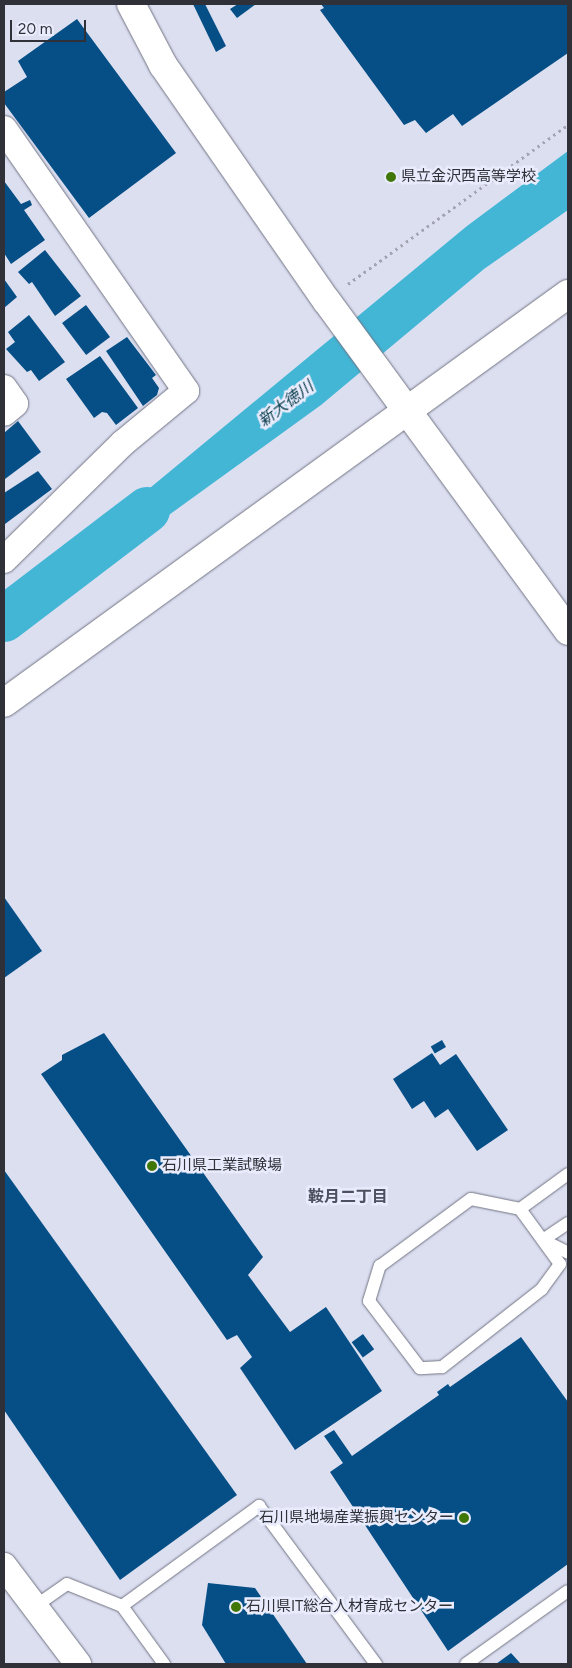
<!DOCTYPE html>
<html>
<head>
<meta charset="utf-8">
<style>
  body { margin:0 }
  #map { position:relative; width:572px; height:1668px; overflow:hidden; background:#dcdff0; font-family:Figtree,"Noto Sans JP",sans-serif }
  div>[style] { position:absolute }
  .water>* { inset:0; background:#43b6d6 }
  .river>* { height:46px; margin:-23px; padding:0 23px; transform-origin:23px; border-radius:23px; background:#43b6d6 }
  .building>* { inset:0; background:#064f86; transform-origin:0 0 }
  .path>* { height:3px; margin-top:-1.5px; transform-origin:0; background:repeating-linear-gradient(90deg,#a2a4b2 0 2.5px,transparent 0 6.5px) }
  .roads { filter:drop-shadow(0 0 1px #717483) drop-shadow(0 0 1px #717483) }
  .service>* { height:12px; margin:-6px; padding:0 6px; transform-origin:6px; border-radius:6px; background:#fff }
  .minor>* { height:26px; margin:-13px; padding:0 13px; transform-origin:13px; border-radius:13px; background:#fff }
  .tertiary>* { height:28px; margin:-14px; padding:0 14px; transform-origin:14px; border-radius:14px; background:#fff }
  .dots>* { width:14px; height:14px; translate:-50% -50%; box-sizing:border-box; border:2px solid #e9ecfd; border-radius:50% }
  span { translate:-50% -50%; white-space:nowrap; text-align:center; line-height:1.15; -webkit-text-stroke:5px #e9ecfd; paint-order:stroke }
  .poi-label { font-size:15px; color:#303138 }
  .left { translate:0 -50%; text-align:left }
  .right { translate:-100% -50%; text-align:right }
  .water-label { font-size:16px; color:#0d404e; font-style:italic }
  .neighbourhood-label { font-size:16px; color:#4d505e; font-weight:700 }
  .frame { position:absolute; inset:0; border:5px solid #303138; pointer-events:none }
  .scale { position:absolute; left:10px; top:20px; width:76px; height:22px; box-sizing:border-box; border:2px solid #303138; border-top:0; padding-left:6px; font-size:15px; line-height:18px; white-space:nowrap; color:#303138; -webkit-text-stroke:4px #e9ecfd; paint-order:stroke }
</style>
</head>
<body>
<div id="map">
  <div class="water">
    <div style="clip-path:polygon(568px 151px,568px 210px,484px 269px,321px 405px,108px 559px,87px 540px,467px 226px)"></div>
  </div>
  <div class="river">
    <div style="left:4px;top:619px;width:180px;rotate:-37.3deg"></div>
  </div>
  <div class="building">
    <div style="clip-path:polygon(193px 4px,205px 4px,226px 46px,216px 52px)"></div>
    <div style="clip-path:polygon(238px 4px,256px 4px,237px 18px,230px 9px)"></div>
    <div style="clip-path:polygon(321px 4px,568px 4px,568px 53px,462px 126px,453px 114px,426px 133px,415px 120px,404px 125px,320px 10px,324px 8px)"></div>
    <div style="clip-path:polygon(77px 19px,176px 153px,89px 218px,4px 103px,4px 92px,27px 77px,18px 61px)"></div>
    <div style="clip-path:polygon(4px 181px,21px 204px,30px 200px,32px 205px,24px 210px,45px 240px,11px 264px,4px 253px)"></div>
    <div style="clip-path:polygon(45px 250px,81px 296px,55px 316px,32px 282px,29px 284px,18px 272px)"></div>
    <div style="clip-path:polygon(4px 279px,17px 297px,4px 308px)"></div>
    <div style="left:86px;top:305px;width:40px;height:30px;rotate:53deg"></div>
    <div style="clip-path:polygon(29px 315px,65px 362px,39px 381px,31px 370px,27px 372px,6px 349px,15px 342px,8px 332px)"></div>
    <div style="clip-path:polygon(127px 337px,156px 375px,152px 378px,159px 388px,157px 395px,143px 406px,106px 351px)"></div>
    <div style="clip-path:polygon(100px 356px,138px 408px,116px 425px,107px 413px,102px 412px,94px 418px,66px 379px)"></div>
    <div style="clip-path:polygon(18px 421px,41px 452px,5px 479px,4px 433px)"></div>
    <div style="clip-path:polygon(38px 471px,52px 489px,5px 524px,4px 493px)"></div>
    <div style="clip-path:polygon(4px 897px,42px 951px,4px 978px)"></div>
    <div style="clip-path:polygon(104px 1033px,263px 1257px,248px 1275px,290px 1332px,326px 1307px,382px 1391px,295px 1450px,240px 1368px,252px 1357px,237px 1335px,227px 1340px,41px 1074px,62px 1060px,62px 1055px)"></div>
    <div style="left:442px;top:1040px;width:8px;height:13px;rotate:60deg"></div>
    <div style="clip-path:polygon(432px 1053px,440px 1065px,456px 1054px,508px 1130px,477px 1151px,448px 1109px,435px 1118px,424px 1101px,412px 1109px,393px 1079px)"></div>
    <div style="clip-path:polygon(4px 1170px,237px 1495px,120px 1580px,4px 1410px)"></div>
    <div style="left:363px;top:1334px;width:19px;height:14px;rotate:54deg"></div>
    <div style="clip-path:polygon(521px 1337px,568px 1402px,568px 1564px,448px 1651px,330px 1472px,343px 1463px,324px 1436px,334px 1430px,352px 1456px,439px 1395px,437px 1392px,448px 1384px,450px 1387px)"></div>
    <div style="clip-path:polygon(208px 1583px,255px 1588px,307px 1664px,226px 1664px,202px 1625px)"></div>
    <div style="clip-path:polygon(511px 1653px,521px 1664px,496px 1664px)"></div>
  </div>
  <div class="path">
    <div style="left:348px;top:284px;width:271px;rotate:-35.9deg"></div>
  </div>
  <div class="roads">
    <div class="service">
      <div style="left:520px;top:1209px;width:68px;rotate:54deg"></div>
      <div style="left:560px;top:1264px;width:31px;rotate:126deg"></div>
      <div style="left:542px;top:1289px;width:127px;rotate:142deg"></div>
      <div style="left:442px;top:1367px;width:22px;rotate:177deg"></div>
      <div style="left:420px;top:1368px;width:84px;rotate:-127.3deg"></div>
      <div style="left:369px;top:1301px;width:37px;rotate:-73deg"></div>
      <div style="left:380px;top:1266px;width:113px;rotate:-36.4deg"></div>
      <div style="left:471px;top:1199px;width:50px;rotate:11.5deg"></div>
      <div style="left:520px;top:1209px;width:59px;rotate:-36.1deg"></div>
      <div style="left:568px;top:1223px;width:30px;rotate:146deg"></div>
      <div style="left:543px;top:1240px;width:28px;rotate:27deg"></div>
      <div style="left:122px;top:1606px;width:72px;rotate:54.1deg"></div>
      <div style="left:34px;top:1607px;width:40px;rotate:-34.9deg"></div>
      <div style="left:67px;top:1584px;width:59px;rotate:21.8deg"></div>
      <div style="left:122px;top:1606px;width:170px;rotate:-36.1deg"></div>
      <div style="left:259px;top:1506px;width:197px;rotate:53.5deg"></div>
      <div style="left:466px;top:1664px;width:125px;rotate:-35.6deg"></div>
    </div>
    <div class="minor">
      <div style="left:4px;top:129px;width:319px;rotate:55.2deg"></div>
      <div style="left:186px;top:391px;width:82px;rotate:140.5deg"></div>
      <div style="left:123px;top:443px;width:167px;rotate:135.5deg"></div>
      <div style="left:4px;top:388px;width:19px;rotate:55deg"></div>
      <div style="left:15px;top:404px;width:14px;rotate:141deg"></div>
      <div style="left:4px;top:1566px;width:123px;rotate:52.9deg"></div>
    </div>
    <div class="tertiary">
      <div style="left:131px;top:4px;width:69px;rotate:62.3deg"></div>
      <div style="left:163px;top:65px;width:286px;rotate:55.3deg"></div>
      <div style="left:326px;top:300px;width:410px;rotate:53.8deg"></div>
      <div style="left:4px;top:703px;width:697px;rotate:-35.95deg"></div>
    </div>
  </div>
  <div class="dots">
    <div style="left:391px;top:177px;background:#407707"></div>
    <div style="left:152px;top:1166px;background:#407707"></div>
    <div style="left:464px;top:1518px;background:#407707"></div>
    <div style="left:236px;top:1607px;background:#407707"></div>
  </div>
  <div class="poi-label">
    <span class="left" style="left:401px;top:177px">県立金沢西高等学校</span>
    <span class="left" style="left:162px;top:1166px">石川県工業試験場</span>
    <span class="right" style="left:454px;top:1518px">石川県地場産業振興センター</span>
    <span class="left" style="left:246px;top:1607px">石川県IT総合人材育成センター</span>
  </div>
  <div class="water-label">
    <span style="left:286px;top:404px;rotate:-37deg">新大徳川</span>
  </div>
  <div class="neighbourhood-label">
    <span style="left:348px;top:1197px">鞍月二丁目</span>
  </div>
  <div class="frame"></div>
  <div class="scale">20 m</div>
</div>
</body>
</html>
